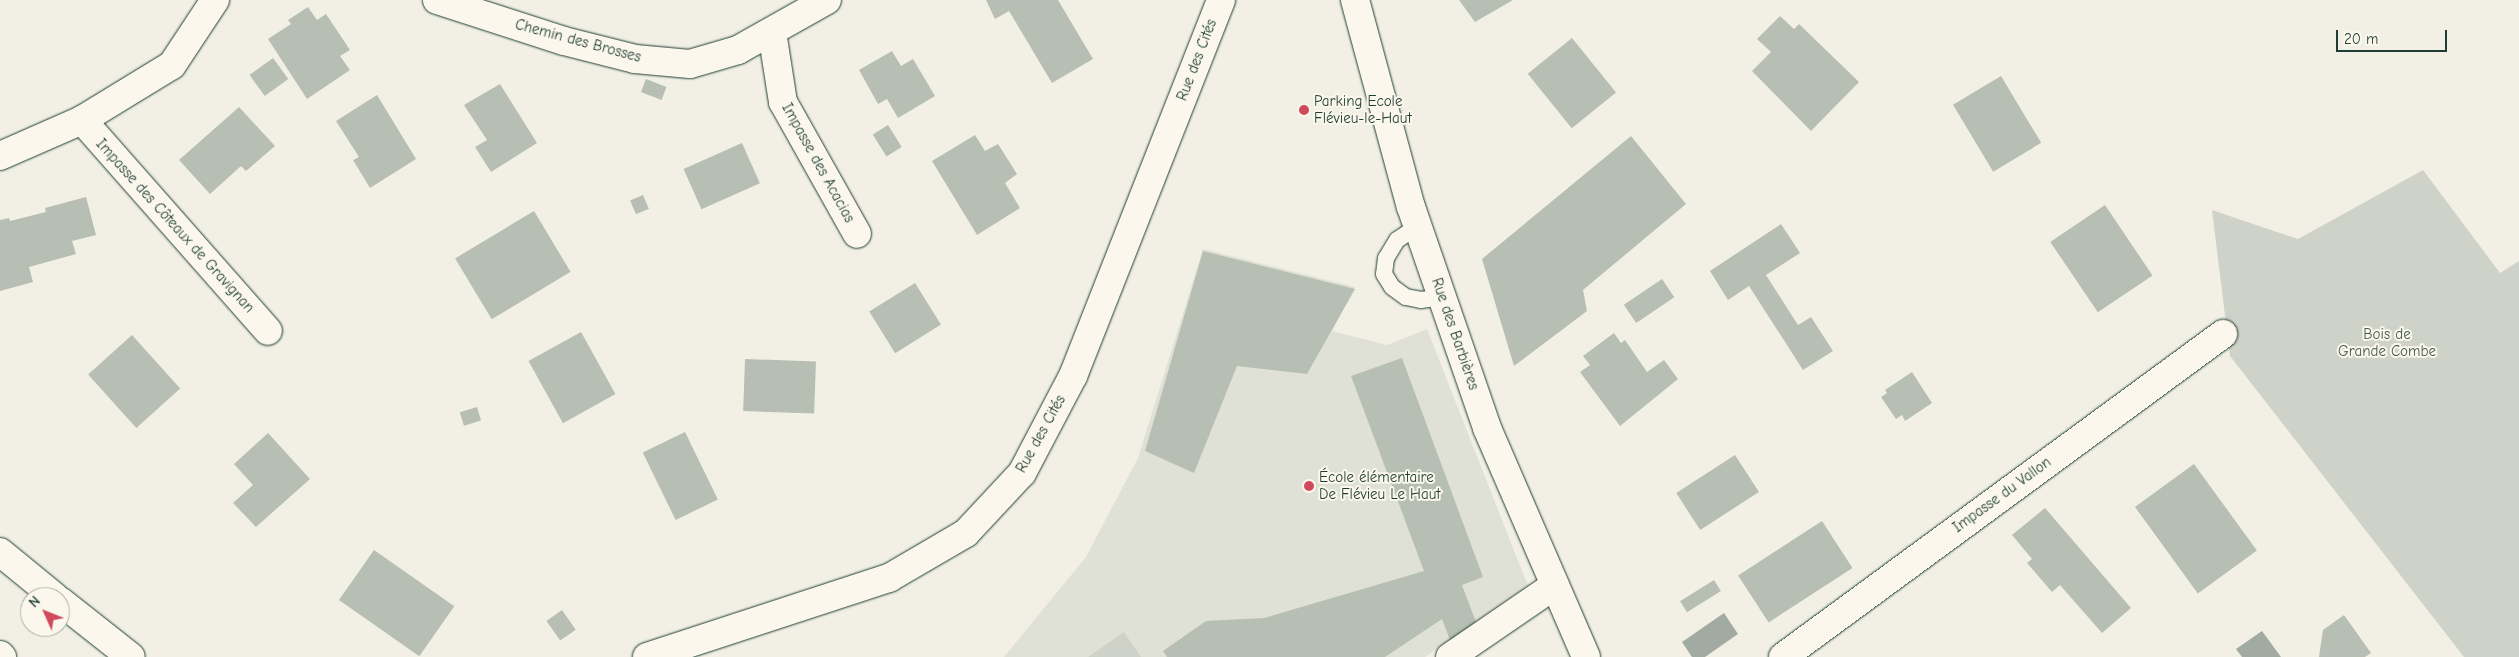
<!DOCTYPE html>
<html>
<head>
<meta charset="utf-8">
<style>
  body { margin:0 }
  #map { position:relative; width:2519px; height:657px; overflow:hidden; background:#f2f0e5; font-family:"Comic Neue",sans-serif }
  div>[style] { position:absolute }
  .built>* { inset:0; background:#e0e1d6 }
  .green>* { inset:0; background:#cfd2c8 }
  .water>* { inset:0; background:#a2aba1 }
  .building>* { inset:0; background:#b7beb3; transform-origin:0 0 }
  .roads { filter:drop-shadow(0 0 1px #1f3d34) drop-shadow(0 0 1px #1f3d34) }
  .lane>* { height:16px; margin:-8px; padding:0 8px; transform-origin:8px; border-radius:8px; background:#fbf7ec }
  .street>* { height:28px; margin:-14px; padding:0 14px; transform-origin:14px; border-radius:14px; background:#fbf7ec }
  .highway>* { height:28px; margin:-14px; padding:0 14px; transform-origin:14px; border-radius:14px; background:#fbf7ec }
  .dots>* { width:14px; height:14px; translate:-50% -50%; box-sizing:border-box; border:2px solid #fbf7ec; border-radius:50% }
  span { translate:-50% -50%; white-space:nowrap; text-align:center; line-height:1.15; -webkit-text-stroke:4px #fbf7ec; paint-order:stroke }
  .street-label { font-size:15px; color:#1f3d34 }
  .poi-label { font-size:15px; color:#1f3d34 }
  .left { translate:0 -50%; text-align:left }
  .park-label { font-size:15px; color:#425b52 }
  .north { position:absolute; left:20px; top:587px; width:50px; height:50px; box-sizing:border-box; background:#fbf7ec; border:1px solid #a3ada2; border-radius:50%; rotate:314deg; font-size:14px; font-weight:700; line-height:20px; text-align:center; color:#1f3d34 }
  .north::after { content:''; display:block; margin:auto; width:18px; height:22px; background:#d1495b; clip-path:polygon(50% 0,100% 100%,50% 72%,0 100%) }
  .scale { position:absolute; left:2336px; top:30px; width:111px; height:22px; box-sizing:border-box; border:2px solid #1f3d34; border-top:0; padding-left:6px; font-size:15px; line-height:18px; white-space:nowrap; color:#1f3d34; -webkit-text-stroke:4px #fbf7ec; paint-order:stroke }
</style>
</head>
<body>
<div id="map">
  <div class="built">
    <div style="clip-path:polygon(1203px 249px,1355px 287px,1332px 331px,1387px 345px,1427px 329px,1528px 586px,1425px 657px,1004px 657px,1086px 557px,1138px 458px)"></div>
  </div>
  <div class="green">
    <div style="clip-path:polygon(2423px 170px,2500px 273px,2519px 261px,2519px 657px,2464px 657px,2230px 356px,2212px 210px,2298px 239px)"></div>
    <div style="clip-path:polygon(1124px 632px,1141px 657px,1088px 657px)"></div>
  </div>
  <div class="water">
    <div style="clip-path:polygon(1724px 613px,1738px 634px,1705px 657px,1692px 657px,1682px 642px)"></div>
    <div style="clip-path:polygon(2262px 631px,2281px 657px,2242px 657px,2236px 649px)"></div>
  </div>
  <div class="building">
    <div style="clip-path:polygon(986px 0,1058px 0,1093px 59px,1052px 83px,1009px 11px,995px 19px)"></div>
    <div style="clip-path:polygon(1459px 0,1513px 0,1475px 22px)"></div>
    <div style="clip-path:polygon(308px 7px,317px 20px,326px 14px,350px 50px,340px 56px,350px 70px,307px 99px,268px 39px,291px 24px,288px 20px)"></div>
    <div style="clip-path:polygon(1780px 16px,1794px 29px,1799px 24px,1859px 82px,1811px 131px,1752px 71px,1771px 52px,1757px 39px)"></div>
    <div style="left:1572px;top:38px;width:70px;height:57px;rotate:51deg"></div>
    <div style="clip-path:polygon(892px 51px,901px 66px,913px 59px,935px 96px,898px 118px,887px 99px,878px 104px,859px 70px)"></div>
    <div style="left:273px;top:58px;width:26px;height:29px;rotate:54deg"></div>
    <div style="left:2001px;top:76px;width:78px;height:56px;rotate:59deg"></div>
    <div style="left:646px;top:79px;width:22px;height:14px;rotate:21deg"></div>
    <div style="clip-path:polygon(500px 84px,537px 143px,491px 172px,475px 147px,487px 140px,464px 105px)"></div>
    <div style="clip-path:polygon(377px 95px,416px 159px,370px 188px,353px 160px,359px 157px,336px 121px)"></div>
    <div style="clip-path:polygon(239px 107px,275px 146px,246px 171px,241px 166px,210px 194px,179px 160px)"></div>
    <div style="left:888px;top:125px;width:26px;height:18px;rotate:58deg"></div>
    <div style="clip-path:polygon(975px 135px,985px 151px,998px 144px,1017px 174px,1005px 183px,1020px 208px,977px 235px,932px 161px)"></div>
    <div style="clip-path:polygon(1631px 136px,1686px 204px,1583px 290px,1587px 311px,1514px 366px,1482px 259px)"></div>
    <div style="left:742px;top:143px;width:44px;height:64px;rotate:66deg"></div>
    <div style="left:643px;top:195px;width:15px;height:14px;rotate:67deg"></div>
    <div style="clip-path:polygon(86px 197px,96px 235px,72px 241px,76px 254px,29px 267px,33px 282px,0 291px,0 220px,9px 218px,10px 221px,46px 212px,45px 208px)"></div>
    <div style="left:2105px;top:205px;width:85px;height:66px;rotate:56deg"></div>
    <div style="left:534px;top:211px;width:71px;height:92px;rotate:59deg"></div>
    <div style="clip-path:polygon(1781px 224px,1800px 253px,1766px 275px,1798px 325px,1811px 317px,1833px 351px,1803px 370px,1749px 286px,1728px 300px,1710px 271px)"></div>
    <div style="clip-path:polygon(1203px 251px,1355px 289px,1307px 374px,1237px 366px,1194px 473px,1145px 451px)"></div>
    <div style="left:1662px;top:279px;width:22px;height:46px;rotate:56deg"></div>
    <div style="left:915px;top:283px;width:49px;height:54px;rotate:58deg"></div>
    <div style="left:581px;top:332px;width:71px;height:60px;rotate:61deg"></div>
    <div style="clip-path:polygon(1614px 333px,1621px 343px,1625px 340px,1647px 372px,1664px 360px,1678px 379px,1620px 426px,1580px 372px,1590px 365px,1583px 356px)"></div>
    <div style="left:132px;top:335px;width:72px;height:59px;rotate:48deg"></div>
    <div style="clip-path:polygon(1402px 358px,1483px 577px,1462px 585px,1476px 622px,1450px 640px,1442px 619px,1385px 657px,1167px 657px,1163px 651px,1206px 621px,1264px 618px,1424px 571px,1351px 376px)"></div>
    <div style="left:745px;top:359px;width:71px;height:52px;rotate:2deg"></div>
    <div style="clip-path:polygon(1912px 372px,1932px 403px,1905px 421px,1902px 415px,1896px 419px,1881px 397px,1887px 393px,1885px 390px)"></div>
    <div style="left:477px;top:407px;width:14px;height:18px;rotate:73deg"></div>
    <div style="left:685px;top:432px;width:75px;height:47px;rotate:64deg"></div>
    <div style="clip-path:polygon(268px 433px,310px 479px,256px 527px,233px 503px,253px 485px,234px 464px)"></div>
    <div style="left:1735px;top:455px;width:44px;height:70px;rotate:57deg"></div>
    <div style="left:2194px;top:464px;width:107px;height:73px;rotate:54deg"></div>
    <div style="clip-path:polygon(2045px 508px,2131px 608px,2102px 633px,2060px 585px,2052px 592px,2027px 563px,2032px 559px,2012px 535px)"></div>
    <div style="left:1822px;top:521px;width:56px;height:100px;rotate:57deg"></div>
    <div style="left:374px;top:550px;width:98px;height:61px;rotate:35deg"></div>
    <div style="left:1714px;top:580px;width:13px;height:40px;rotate:58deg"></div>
    <div style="left:562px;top:610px;width:24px;height:19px;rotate:55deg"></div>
    <div style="clip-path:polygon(2344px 615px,2371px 653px,2365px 657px,2319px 657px,2323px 630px)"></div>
  </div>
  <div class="roads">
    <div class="lane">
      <div style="left:1418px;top:226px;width:25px;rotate:146deg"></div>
      <div style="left:1397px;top:240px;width:21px;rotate:121deg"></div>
      <div style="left:1386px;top:258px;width:16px;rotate:97deg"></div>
      <div style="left:1384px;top:274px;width:15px;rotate:58deg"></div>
      <div style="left:1392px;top:287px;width:17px;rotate:36deg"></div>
      <div style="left:1406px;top:297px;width:15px;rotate:11deg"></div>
      <div style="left:1421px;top:300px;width:21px;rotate:-8deg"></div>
    </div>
    <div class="street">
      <div style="left:437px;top:0;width:133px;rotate:17.9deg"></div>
      <div style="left:564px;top:41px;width:73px;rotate:14.2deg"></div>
      <div style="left:635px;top:59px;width:55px;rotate:5.2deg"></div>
      <div style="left:690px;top:64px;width:50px;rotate:-16.3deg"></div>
      <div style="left:738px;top:50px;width:102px;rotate:-29.3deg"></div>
      <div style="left:1355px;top:0;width:214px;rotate:74.9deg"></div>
      <div style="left:1411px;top:207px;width:234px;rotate:71deg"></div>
      <div style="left:1487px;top:428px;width:249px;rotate:66.6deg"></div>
      <div style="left:772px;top:32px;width:71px;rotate:81.1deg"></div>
      <div style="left:783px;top:102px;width:151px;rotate:60.7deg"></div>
      <div style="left:82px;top:120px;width:281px;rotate:48.6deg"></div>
      <div style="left:0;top:156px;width:90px;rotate:-23.7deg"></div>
      <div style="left:82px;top:120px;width:105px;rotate:-31.4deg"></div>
      <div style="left:172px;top:65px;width:78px;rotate:-56.5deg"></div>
      <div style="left:647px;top:657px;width:255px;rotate:-18.1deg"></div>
      <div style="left:889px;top:578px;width:89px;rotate:-30.3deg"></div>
      <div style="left:966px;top:533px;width:82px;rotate:-47deg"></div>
      <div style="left:1022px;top:473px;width:110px;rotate:-62.3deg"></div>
      <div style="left:1073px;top:376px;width:404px;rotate:-68.5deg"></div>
      <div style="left:1450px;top:657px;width:127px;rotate:-34.4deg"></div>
      <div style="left:1783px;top:657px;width:546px;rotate:-36.28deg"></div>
    </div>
    <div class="highway">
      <div style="left:0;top:552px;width:71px;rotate:39.3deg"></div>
      <div style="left:60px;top:601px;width:90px;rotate:38.3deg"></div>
      <div style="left:0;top:655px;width:3px;rotate:45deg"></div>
    </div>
  </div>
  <div class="dots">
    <div style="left:1304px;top:110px;background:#d1495b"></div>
    <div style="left:1309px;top:486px;background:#d1495b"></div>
  </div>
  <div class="street-label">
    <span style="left:578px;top:41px;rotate:15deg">Chemin des Brosses</span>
    <span style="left:1197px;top:60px;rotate:-69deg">Rue des Cités</span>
    <span style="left:818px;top:163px;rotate:61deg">Impasse des Acacias</span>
    <span style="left:175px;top:226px;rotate:48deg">Impasse des Côteaux de Gravignan</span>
    <span style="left:1455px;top:334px;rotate:71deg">Rue des Barbières</span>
    <span style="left:1041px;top:434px;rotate:-61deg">Rue des Cités</span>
    <span style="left:2002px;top:495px;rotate:-36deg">Impasse du Vallon</span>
  </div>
  <div class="poi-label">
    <span class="left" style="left:1314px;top:110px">Parking Ecole<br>Flévieu-le-Haut</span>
    <span class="left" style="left:1319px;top:486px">École élémentaire<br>De Flévieu Le Haut</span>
  </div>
  <div class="park-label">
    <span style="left:2387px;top:343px">Bois de<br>Grande Combe</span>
  </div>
  <div class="north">N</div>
  <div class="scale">20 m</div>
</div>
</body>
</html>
